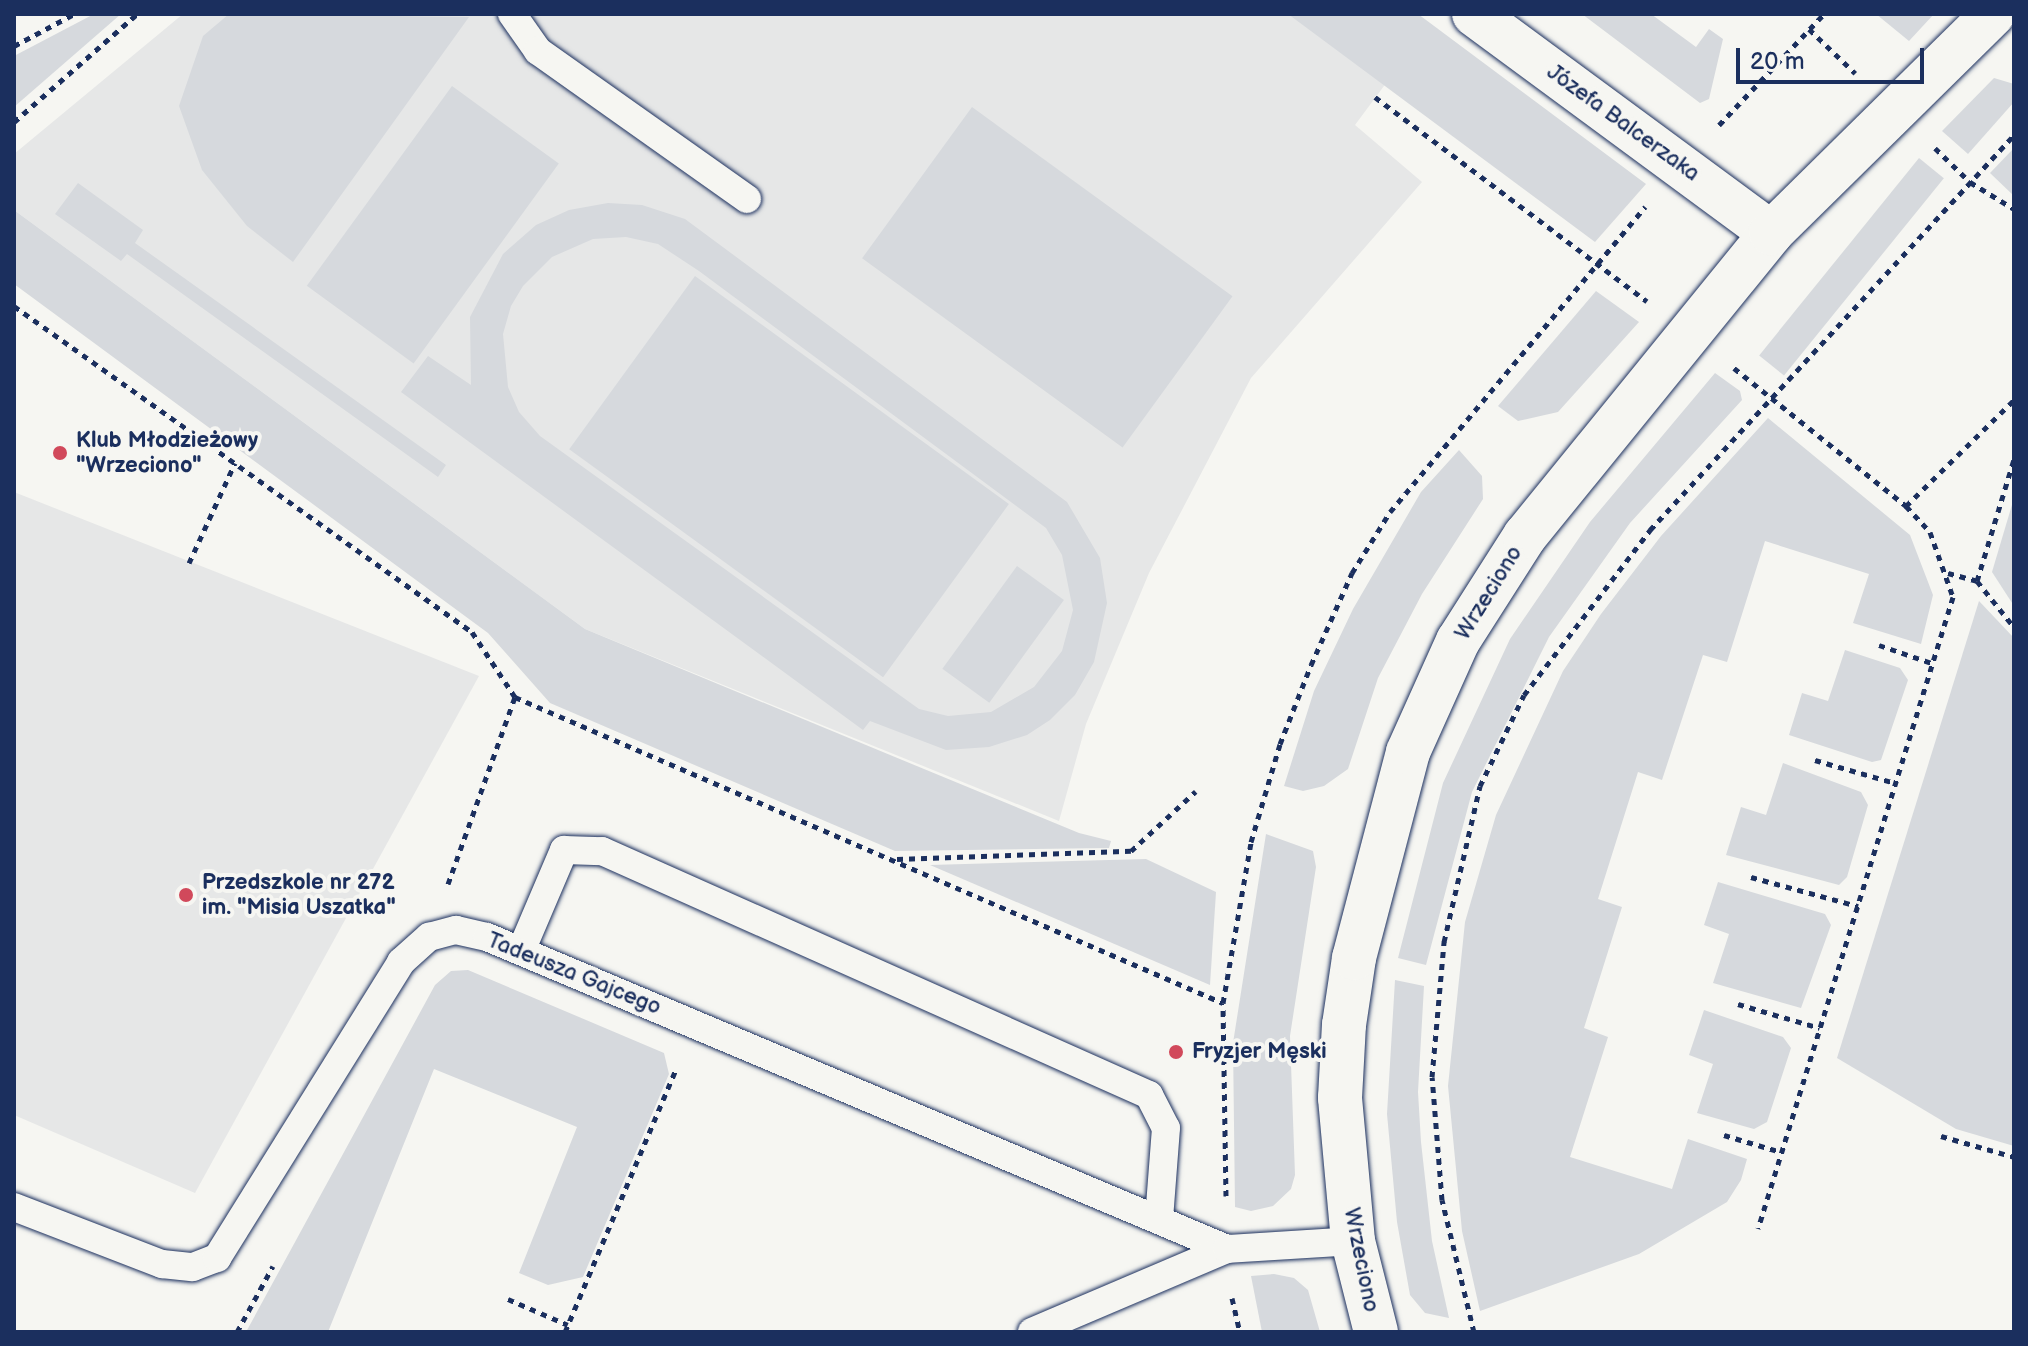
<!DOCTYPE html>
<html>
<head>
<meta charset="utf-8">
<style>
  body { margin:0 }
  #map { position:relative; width:2028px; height:1346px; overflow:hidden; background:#f6f6f2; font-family:"Balsamiq Sans",sans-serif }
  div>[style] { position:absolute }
  .built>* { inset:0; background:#e6e7e7 }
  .green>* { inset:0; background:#d6d9dd; transform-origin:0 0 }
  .path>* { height:5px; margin-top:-2.5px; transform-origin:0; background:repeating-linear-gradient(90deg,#1b2f5e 0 6px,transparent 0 12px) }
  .roads { filter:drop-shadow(0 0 2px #1b2f5e) drop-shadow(0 0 2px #1b2f5e) }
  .service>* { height:28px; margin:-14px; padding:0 14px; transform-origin:14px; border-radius:14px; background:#f6f6f2 }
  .minor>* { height:44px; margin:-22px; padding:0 22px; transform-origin:22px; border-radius:22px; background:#f6f6f2 }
  .dots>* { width:22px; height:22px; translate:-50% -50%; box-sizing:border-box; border:4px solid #f6f6f2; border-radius:50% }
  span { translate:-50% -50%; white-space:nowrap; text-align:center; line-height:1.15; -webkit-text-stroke:8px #f6f6f2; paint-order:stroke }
  .street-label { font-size:22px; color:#1b2f5e }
  .poi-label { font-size:22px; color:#1b2f5e; font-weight:700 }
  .left { translate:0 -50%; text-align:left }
  .frame { position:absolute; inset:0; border:16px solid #1b2f5e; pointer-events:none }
  .scale { position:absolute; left:1736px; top:48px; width:188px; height:36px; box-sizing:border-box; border:4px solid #1b2f5e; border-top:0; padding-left:10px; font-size:24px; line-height:28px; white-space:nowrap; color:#1b2f5e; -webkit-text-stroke:6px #f6f6f2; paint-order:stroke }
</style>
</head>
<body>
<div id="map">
  <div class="built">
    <div style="clip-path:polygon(183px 14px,1417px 14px,1430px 24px,1355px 125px,1422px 182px,1251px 378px,1149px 573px,1086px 724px,1059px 821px,585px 629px,14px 210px,14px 154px)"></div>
    <div style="clip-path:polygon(14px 492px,479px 676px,195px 1193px,14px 1115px)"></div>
  </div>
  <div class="green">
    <div style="clip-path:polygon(94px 14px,121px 14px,14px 107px,14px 56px)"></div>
    <div style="clip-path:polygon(229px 14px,469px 17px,293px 262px,247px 226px,202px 170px,179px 106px,203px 36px)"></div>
    <div style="clip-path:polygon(1288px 14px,1418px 14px,1646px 184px,1595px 242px)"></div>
    <div style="clip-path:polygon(1582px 14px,1651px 14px,1696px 47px,1709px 29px,1723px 39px,1709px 99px,1700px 103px)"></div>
    <div style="clip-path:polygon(1876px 14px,1934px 14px,1909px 41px)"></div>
    <div style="clip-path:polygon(1994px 78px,2014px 84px,2014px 102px,1968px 154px,1942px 131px)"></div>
    <div style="left:452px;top:86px;width:132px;height:247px;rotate:36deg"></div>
    <div style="left:972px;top:107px;width:322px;height:187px;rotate:36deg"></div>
    <div style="clip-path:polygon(2014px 148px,2014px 196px,1990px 173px)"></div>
    <div style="left:1919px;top:158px;width:32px;height:254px;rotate:39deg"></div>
    <div style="clip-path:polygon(78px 183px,143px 230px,135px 243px,446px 465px,438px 477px,127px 254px,121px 261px,55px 214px)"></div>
    <div style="clip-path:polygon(evenodd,608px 203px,642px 205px,685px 219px,1067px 502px,1100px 558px,1107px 603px,1094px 662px,1075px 695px,1050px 720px,1027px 735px,989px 747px,946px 750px,870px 721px,863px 730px,401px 392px,428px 356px,471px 385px,470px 317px,503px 254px,536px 225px,569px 210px,608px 203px,626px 237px,658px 244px,699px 271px,1046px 528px,1062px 555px,1073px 610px,1062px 651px,1034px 687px,991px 712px,948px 716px,919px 709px,540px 436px,519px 412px,508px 387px,503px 334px,511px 306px,523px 286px,552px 257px,593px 239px,626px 237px)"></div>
    <div style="clip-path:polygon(14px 210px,585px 629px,1079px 833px,1111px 841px,1109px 848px,895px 851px,550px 703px,488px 633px,14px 284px)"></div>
    <div style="left:695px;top:276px;width:388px;height:214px;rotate:36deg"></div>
    <div style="clip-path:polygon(1596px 291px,1639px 322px,1558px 412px,1518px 421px,1498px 406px)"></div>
    <div style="clip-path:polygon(1715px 373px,1740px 391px,1742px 400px,1630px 523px,1549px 637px,1472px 792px,1426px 965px,1398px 958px,1443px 783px,1510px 639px,1590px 522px)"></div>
    <div style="clip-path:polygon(1768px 418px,1910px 535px,1933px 595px,1921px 644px,1853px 623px,1869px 574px,1765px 541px,1727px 662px,1703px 655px,1662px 780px,1638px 772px,1598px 899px,1622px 907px,1584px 1028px,1608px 1037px,1570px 1157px,1672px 1189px,1688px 1139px,1747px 1159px,1741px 1180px,1727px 1202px,1639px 1254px,1480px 1311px,1462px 1231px,1448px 1086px,1465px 922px,1496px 815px,1563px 671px,1601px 614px,1661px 536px)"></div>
    <div style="clip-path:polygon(1459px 450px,1482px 476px,1483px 499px,1422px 594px,1378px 678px,1348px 769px,1324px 786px,1303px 791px,1284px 786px,1314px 691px,1353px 609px,1421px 492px)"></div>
    <div style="clip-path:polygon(2014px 498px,2014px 606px,1992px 572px)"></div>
    <div style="left:1017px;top:566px;width:58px;height:127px;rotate:36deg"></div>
    <div style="clip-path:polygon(1979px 601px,2014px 638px,2014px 1146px,1956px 1129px,1837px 1058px)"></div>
    <div style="clip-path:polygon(1845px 650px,1900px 668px,1908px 680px,1881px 760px,1872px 762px,1789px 735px,1802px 693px,1828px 701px)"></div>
    <div style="clip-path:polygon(1783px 763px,1861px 792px,1868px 805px,1847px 877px,1839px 885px,1726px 855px,1741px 807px,1766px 815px)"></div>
    <div style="clip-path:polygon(1266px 834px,1313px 851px,1316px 867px,1290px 1036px,1295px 1175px,1291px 1189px,1273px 1206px,1251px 1211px,1235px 1207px,1233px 1043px)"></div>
    <div style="clip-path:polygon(1146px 859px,1216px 892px,1210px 985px,930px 865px)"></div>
    <div style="clip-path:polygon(1718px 882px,1825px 914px,1831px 925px,1801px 1008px,1713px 983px,1729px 934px,1704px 925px)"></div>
    <div style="clip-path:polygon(468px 970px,664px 1053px,669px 1074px,583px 1277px,548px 1285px,519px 1273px,577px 1127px,434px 1069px,328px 1332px,246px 1332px,435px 985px,451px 971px)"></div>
    <div style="clip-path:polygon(1395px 980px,1424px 986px,1418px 1092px,1421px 1142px,1432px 1241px,1449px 1318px,1425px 1313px,1410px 1295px,1397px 1222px,1387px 1114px)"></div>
    <div style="clip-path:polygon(1704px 1010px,1783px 1037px,1791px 1048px,1767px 1122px,1754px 1129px,1697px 1113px,1713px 1064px,1689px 1055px)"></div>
    <div style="clip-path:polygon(1274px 1274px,1294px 1278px,1308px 1290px,1320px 1332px,1262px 1332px,1251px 1276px)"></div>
  </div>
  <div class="path">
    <div style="left:1809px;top:29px;width:64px;rotate:43.7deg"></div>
    <div style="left:14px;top:46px;width:68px;rotate:-28.1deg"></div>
    <div style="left:1375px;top:97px;width:340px;rotate:36.9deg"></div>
    <div style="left:14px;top:122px;width:164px;rotate:-41.3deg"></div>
    <div style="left:1719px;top:125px;width:153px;rotate:-46.6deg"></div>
    <div style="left:1935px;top:148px;width:49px;rotate:44.2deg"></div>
    <div style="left:1970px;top:182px;width:52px;rotate:31.5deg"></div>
    <div style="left:14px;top:306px;width:562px;rotate:35.44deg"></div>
    <div style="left:472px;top:632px;width:78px;rotate:56.5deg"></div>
    <div style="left:515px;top:697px;width:771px;rotate:23.37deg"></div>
    <div style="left:1734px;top:368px;width:221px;rotate:38.7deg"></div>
    <div style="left:1906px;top:506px;width:35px;rotate:47deg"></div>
    <div style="left:1930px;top:532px;width:69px;rotate:70.5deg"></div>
    <div style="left:1953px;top:597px;width:661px;rotate:107.15deg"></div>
    <div style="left:1906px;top:506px;width:151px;rotate:-44.5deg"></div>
    <div style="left:189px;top:563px;width:110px;rotate:-65.3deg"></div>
    <div style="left:1948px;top:573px;width:30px;rotate:15deg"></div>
    <div style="left:1977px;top:581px;width:59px;rotate:51.2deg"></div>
    <div style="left:1977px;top:581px;width:127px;rotate:-73.1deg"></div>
    <div style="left:1879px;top:645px;width:56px;rotate:18.8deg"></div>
    <div style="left:1815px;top:760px;width:83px;rotate:16deg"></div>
    <div style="left:897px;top:859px;width:234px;rotate:-2deg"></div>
    <div style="left:1131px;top:851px;width:88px;rotate:-42.7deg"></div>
    <div style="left:1751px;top:877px;width:111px;rotate:15.2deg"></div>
    <div style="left:448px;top:884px;width:199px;rotate:-70.3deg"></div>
    <div style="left:1738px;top:1004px;width:85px;rotate:16.3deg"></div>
    <div style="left:1724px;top:1135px;width:59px;rotate:16.6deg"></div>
    <div style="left:1941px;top:1136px;width:76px;rotate:16deg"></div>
    <div style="left:1226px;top:1196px;width:193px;rotate:-90.9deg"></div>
    <div style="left:1223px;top:1003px;width:163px;rotate:-80.1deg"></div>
    <div style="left:1251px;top:842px;width:102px;rotate:-73.5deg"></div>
    <div style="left:1280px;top:744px;width:85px;rotate:-68.6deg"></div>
    <div style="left:1311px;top:665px;width:101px;rotate:-66deg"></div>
    <div style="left:1352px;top:573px;width:72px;rotate:-58.1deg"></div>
    <div style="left:1390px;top:512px;width:398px;rotate:-50.1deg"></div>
    <div style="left:1232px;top:1298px;width:35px;rotate:77deg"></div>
    <div style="left:508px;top:1299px;width:65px;rotate:23.4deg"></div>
    <div style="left:237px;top:1332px;width:75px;rotate:-61.4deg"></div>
    <div style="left:565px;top:1332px;width:285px;rotate:-67.1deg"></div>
    <div style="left:1474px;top:1332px;width:136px;rotate:-103.6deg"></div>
    <div style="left:1442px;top:1200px;width:123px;rotate:-94.6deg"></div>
    <div style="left:1432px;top:1077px;width:136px;rotate:-84.9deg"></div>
    <div style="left:1444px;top:942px;width:160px;rotate:-77deg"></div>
    <div style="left:1480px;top:786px;width:101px;rotate:-64.2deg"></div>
    <div style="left:1524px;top:695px;width:208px;rotate:-52.6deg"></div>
    <div style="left:1650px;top:530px;width:537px;rotate:-47.34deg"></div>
  </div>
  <div class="roads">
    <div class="service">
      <div style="left:512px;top:14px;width:45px;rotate:54.9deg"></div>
      <div style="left:538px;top:51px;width:256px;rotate:35.3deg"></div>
      <div style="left:521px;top:951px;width:110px;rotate:-66.9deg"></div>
      <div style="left:564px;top:850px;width:38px;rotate:2deg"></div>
      <div style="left:602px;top:851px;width:599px;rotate:24.04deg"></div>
      <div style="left:1149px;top:1095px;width:37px;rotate:63deg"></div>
      <div style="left:1166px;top:1128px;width:92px;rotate:94.4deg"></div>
      <div style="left:14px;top:1207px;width:159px;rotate:21.1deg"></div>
      <div style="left:162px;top:1264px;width:31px;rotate:6deg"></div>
      <div style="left:193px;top:1267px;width:26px;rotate:-21deg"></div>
      <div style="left:217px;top:1258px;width:349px;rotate:-58.1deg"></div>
      <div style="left:401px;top:962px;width:38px;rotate:-42deg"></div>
      <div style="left:429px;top:937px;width:28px;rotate:-15deg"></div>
      <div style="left:456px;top:930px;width:32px;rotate:13deg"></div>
      <div style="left:487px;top:937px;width:803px;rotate:22.86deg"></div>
      <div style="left:1032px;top:1332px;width:212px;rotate:-23.1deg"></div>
      <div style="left:1227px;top:1249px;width:126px;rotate:-3.6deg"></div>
    </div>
    <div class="minor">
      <div style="left:1474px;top:14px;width:369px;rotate:36.4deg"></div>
      <div style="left:1376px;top:1332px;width:94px;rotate:-104.2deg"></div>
      <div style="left:1353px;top:1241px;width:144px;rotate:-95.2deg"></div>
      <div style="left:1340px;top:1098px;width:73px;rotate:-86.9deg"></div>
      <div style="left:1344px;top:1025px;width:68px;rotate:-81.5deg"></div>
      <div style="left:1354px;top:958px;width:213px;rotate:-75.3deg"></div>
      <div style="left:1408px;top:752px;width:122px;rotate:-65.8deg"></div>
      <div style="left:1458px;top:641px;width:125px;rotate:-57.5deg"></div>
      <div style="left:1525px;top:536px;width:390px;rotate:-50.9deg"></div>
      <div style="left:1771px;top:233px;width:312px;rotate:-44.6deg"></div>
    </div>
  </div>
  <div class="dots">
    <div style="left:60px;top:453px;background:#d1495b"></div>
    <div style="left:186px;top:895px;background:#d1495b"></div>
    <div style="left:1176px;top:1052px;background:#d1495b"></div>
  </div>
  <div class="street-label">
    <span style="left:1623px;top:123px;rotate:36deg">Józefa Balcerzaka</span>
    <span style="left:1489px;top:593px;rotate:-58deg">Wrzeciono</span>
    <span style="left:574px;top:974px;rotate:22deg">Tadeusza Gajcego</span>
    <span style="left:1361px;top:1260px;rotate:79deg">Wrzeciono</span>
  </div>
  <div class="poi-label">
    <span class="left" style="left:76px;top:453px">Klub Młodzieżowy<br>"Wrzeciono"</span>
    <span class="left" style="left:202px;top:895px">Przedszkole nr 272<br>im. "Misia Uszatka"</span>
    <span class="left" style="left:1192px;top:1052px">Fryzjer Męski</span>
  </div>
  <div class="frame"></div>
  <div class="scale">20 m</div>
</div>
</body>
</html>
